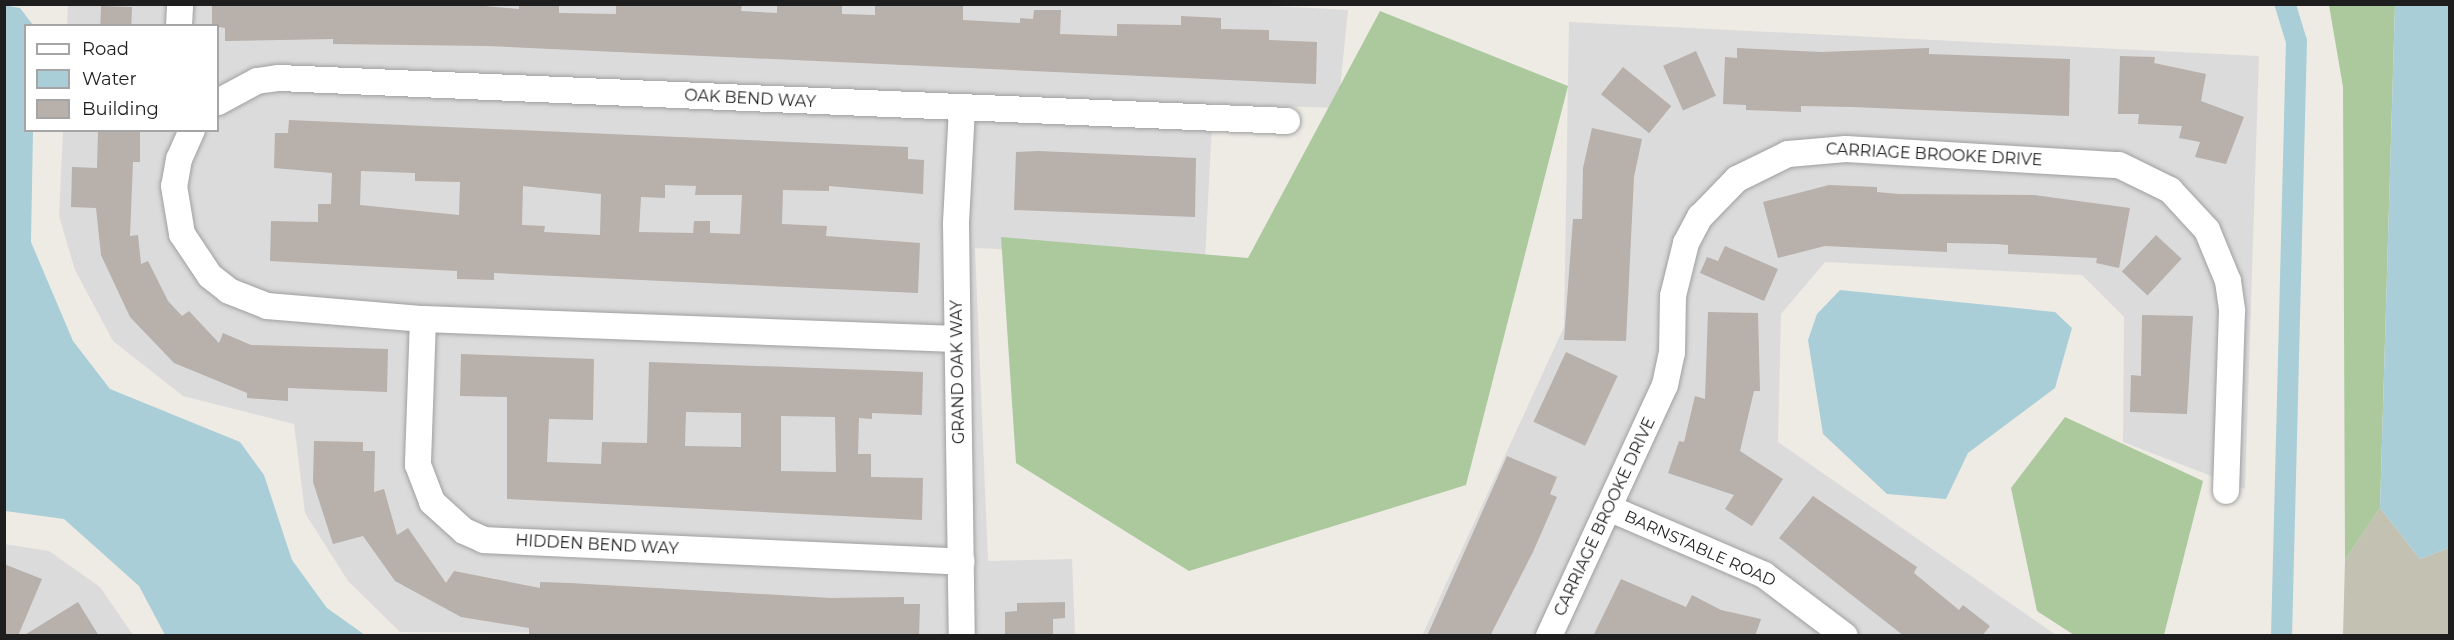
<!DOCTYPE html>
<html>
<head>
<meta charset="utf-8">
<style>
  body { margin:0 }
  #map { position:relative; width:2454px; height:640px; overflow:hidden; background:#eeebe5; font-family:Montserrat,sans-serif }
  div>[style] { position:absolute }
  .residential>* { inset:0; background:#dcdbdb }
  .construction>* { inset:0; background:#c2c1b2 }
  .forest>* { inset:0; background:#acc99e }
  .water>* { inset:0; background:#aaced7 }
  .canal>* { height:21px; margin:-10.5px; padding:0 10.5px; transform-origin:10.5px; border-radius:10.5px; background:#aaced7 }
  .building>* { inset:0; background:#b7b0ab; transform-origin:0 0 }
  .roads { filter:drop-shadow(0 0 2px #9f9f9f) drop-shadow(0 0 2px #9f9f9f) }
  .minor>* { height:26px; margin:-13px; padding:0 13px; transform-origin:13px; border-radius:13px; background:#fff }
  span { translate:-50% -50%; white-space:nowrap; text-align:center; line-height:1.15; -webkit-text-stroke:5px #fff; paint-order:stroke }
  .street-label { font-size:16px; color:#1e1e1e }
  .frame { position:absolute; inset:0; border:6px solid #1e1e1e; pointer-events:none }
  .legend { position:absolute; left:24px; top:24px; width:195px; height:108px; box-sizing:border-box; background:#fff; border:2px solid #a5a5a5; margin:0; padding:8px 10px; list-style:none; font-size:18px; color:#1e1e1e }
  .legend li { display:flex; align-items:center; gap:12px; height:30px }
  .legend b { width:30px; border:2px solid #a5a5a5 }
</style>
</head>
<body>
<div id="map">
  <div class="residential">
    <div style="clip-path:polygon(1240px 4px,1348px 10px,1338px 108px,1213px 104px,1205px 259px,975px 248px,988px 561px,1072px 559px,1075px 635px,400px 632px,348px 581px,305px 513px,294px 424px,183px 396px,113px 341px,75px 270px,59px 216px,63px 131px,218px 130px,218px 26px,67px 25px,68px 5px)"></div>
    <div style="clip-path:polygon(1569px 22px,2259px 56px,2245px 489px,2123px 442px,2124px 317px,2082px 275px,1825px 262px,1781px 314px,1778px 442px,2056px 635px,1422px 636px,1564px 327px)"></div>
    <div style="clip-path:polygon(4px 544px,49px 551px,100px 587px,133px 635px,5px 635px)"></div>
  </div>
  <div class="construction">
    <div style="clip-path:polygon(2380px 508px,2420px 559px,2449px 548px,2449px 635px,2343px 636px,2345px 560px)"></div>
  </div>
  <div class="forest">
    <div style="clip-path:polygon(2329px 5px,2395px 5px,2380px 508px,2345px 560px,2343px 87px)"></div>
    <div style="clip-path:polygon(1380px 11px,1568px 86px,1466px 485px,1189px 571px,1016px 463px,1001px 237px,1248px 258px)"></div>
    <div style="clip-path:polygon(2065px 417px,2203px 481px,2164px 635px,2074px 635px,2037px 611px,2011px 488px)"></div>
  </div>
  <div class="water">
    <div style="clip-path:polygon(4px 5px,20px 8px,33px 25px,26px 26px,26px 130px,33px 131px,31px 242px,73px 341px,110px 389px,240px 442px,264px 475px,292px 560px,327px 608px,365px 635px,165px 635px,139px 586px,64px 519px,5px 511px)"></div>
    <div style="clip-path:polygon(2395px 5px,2450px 5px,2449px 548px,2420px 559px,2380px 508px)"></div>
    <div style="clip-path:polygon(1840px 290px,2055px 312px,2072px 328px,2055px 388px,1968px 453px,1946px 499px,1887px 494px,1823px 434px,1808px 340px,1817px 314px)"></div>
  </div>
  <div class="canal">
    <div style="left:2281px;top:636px;width:595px;rotate:-88.56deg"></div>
    <div style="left:2296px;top:41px;width:39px;rotate:-107deg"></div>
  </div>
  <div class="building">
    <div style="clip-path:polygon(212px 4px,462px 4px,519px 9px,519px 4px,559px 4px,559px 13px,616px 14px,616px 4px,742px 4px,741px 11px,777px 13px,777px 4px,842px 4px,842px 14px,875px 15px,875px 5px,937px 5px,963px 6px,963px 20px,1020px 23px,1020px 18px,1033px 19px,1034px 10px,1061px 10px,1060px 34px,1117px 36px,1117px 24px,1181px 25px,1181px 16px,1221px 18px,1221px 29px,1269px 30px,1269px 40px,1317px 42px,1316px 84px,488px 46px,333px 44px,333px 39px,225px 41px,225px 28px,212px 26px)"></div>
    <div style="left:101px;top:6px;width:31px;height:20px;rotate:2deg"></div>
    <div style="clip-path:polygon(1737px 48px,1821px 52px,1929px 48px,1929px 54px,2070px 59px,2069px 116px,1852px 107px,1801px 106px,1801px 112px,1746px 110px,1746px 105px,1723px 104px,1725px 57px,1737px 58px)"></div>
    <div style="left:1696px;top:51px;width:49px;height:36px;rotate:66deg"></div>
    <div style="clip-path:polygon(2120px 56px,2155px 57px,2154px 63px,2206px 74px,2201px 101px,2244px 117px,2226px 164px,2195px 157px,2200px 142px,2179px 138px,2182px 126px,2138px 124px,2139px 114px,2118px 114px)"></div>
    <div style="left:1623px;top:67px;width:62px;height:35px;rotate:39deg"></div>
    <div style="clip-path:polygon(evenodd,289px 120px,908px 147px,908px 159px,924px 160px,923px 194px,829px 186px,829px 191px,783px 190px,782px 224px,827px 226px,826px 236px,920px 243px,918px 293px,494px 273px,494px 280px,457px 279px,457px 271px,270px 261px,271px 221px,318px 222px,318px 204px,331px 204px,332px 173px,274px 168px,275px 133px,288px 133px,289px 120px,361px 171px,415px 173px,415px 181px,460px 182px,459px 215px,360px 205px,361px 171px,289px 120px,665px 185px,696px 186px,695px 195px,742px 195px,740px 234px,710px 233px,710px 221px,694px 221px,693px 233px,639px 232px,641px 197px,665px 198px,665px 185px,289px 120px,523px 186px,601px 194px,600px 235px,544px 232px,545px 226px,522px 225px,523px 186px)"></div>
    <div style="clip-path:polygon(1592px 128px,1642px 139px,1634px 177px,1626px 341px,1564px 340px,1573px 219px,1582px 219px,1583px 168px)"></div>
    <div style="clip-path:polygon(98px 130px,140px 130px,140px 162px,133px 162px,130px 236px,138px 235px,141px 264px,148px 261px,168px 301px,182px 316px,189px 311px,219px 343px,223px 333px,251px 345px,388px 349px,387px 392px,288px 388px,288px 401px,247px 398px,247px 393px,174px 363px,130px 317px,101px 255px,96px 208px,71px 207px,72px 167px,97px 168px)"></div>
    <div style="clip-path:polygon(1039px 151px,1196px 158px,1195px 217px,1014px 210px,1016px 152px)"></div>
    <div style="clip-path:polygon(1829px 185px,1877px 187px,1877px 192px,1899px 194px,2034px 195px,2130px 208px,2119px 268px,2096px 263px,2097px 258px,2008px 254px,2008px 245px,1996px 244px,1947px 243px,1947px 252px,1825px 246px,1778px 258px,1763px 202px)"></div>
    <div style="left:2156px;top:235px;width:35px;height:50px;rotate:43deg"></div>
    <div style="clip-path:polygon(1725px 246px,1778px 269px,1764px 301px,1700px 273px,1707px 257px,1718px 261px)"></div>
    <div style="clip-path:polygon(1708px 312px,1758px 313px,1760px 391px,1754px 391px,1740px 451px,1783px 479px,1752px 526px,1725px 509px,1734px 495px,1668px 473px,1679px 441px,1684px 442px,1695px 396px,1705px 399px)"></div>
    <div style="clip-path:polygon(2142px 315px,2193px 316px,2187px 414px,2130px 412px,2131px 375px,2141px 376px)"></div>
    <div style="left:1566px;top:352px;width:57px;height:77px;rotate:25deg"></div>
    <div style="clip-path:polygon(evenodd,461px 354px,594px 359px,593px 420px,549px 419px,547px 462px,601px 464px,602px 442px,647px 443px,649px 362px,923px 372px,922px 415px,872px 413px,872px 419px,859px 418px,858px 454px,871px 454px,871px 477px,923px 478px,922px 520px,507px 499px,507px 397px,460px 396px,461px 354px,686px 412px,741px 413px,741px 447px,685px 446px,686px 412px,461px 354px,781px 416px,835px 417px,836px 472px,781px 471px,781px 416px)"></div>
    <div style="clip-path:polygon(314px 441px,363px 442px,363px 451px,375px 451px,374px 492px,384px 489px,397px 535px,408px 528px,446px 583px,454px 571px,540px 588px,540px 582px,570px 583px,831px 598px,904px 597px,904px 604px,920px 604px,919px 636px,529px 636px,529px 628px,461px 617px,395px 581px,363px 536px,333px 544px,313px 482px)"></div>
    <div style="clip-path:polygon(1507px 456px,1557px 477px,1550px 494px,1557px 497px,1533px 552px,1490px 636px,1427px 636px)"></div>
    <div style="clip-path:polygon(1813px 496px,1917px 567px,1914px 573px,1959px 610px,1963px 605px,1990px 626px,1982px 636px,1904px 636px,1779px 538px)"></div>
    <div style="clip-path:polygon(4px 564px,42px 579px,18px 636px,4px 636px)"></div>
    <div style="clip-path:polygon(1621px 579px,1686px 607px,1692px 595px,1721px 610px,1761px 619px,1755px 636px,1593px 636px)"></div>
    <div style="clip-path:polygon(78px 602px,99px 636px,23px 636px)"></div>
    <div style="clip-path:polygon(1065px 602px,1065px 618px,1053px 619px,1053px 636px,1005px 636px,1005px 612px,1017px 611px,1017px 603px)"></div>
  </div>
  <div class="roads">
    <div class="minor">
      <div style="left:179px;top:26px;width:22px;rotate:-87deg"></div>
      <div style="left:218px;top:102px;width:44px;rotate:-28.3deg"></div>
      <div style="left:257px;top:81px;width:22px;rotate:-8deg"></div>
      <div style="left:279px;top:78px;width:1009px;rotate:2.44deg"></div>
      <div style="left:962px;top:108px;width:116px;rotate:93deg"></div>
      <div style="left:956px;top:224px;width:412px;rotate:89.2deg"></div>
      <div style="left:192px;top:130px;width:32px;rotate:114deg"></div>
      <div style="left:179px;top:159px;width:27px;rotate:100deg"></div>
      <div style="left:174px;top:186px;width:49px;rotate:80.5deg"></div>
      <div style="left:182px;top:234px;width:50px;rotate:56.3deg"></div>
      <div style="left:210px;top:276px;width:24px;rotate:38deg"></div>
      <div style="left:229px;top:291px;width:41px;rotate:21.5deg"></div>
      <div style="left:267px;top:306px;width:157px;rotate:4.8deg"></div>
      <div style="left:423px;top:319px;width:534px;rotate:2.14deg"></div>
      <div style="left:423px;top:319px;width:146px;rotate:92deg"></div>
      <div style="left:418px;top:465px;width:40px;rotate:69deg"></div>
      <div style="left:432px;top:502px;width:43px;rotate:42.2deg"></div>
      <div style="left:464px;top:531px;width:22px;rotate:24deg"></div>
      <div style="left:484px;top:540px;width:478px;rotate:2.6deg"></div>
      <div style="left:1611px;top:509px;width:167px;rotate:23.3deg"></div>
      <div style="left:1764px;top:575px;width:101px;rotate:37deg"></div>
      <div style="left:1549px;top:636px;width:277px;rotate:-65.2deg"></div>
      <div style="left:1665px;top:385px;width:33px;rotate:-78deg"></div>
      <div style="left:1672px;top:353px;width:57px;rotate:-89deg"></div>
      <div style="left:1673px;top:296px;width:55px;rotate:-76.2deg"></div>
      <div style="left:1686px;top:243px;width:30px;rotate:-62deg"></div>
      <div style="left:1700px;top:217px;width:53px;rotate:-45.8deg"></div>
      <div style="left:1737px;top:179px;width:57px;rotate:-26.1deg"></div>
      <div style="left:1788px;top:154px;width:58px;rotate:-4.9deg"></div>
      <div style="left:1846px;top:149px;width:273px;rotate:3.4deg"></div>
      <div style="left:2119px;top:165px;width:57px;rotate:26.1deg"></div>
      <div style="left:2170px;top:190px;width:54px;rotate:47.2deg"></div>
      <div style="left:2207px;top:230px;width:55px;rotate:67.6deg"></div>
      <div style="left:2228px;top:281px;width:30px;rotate:82deg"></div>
      <div style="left:2232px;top:311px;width:180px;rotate:91.9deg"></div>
    </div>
  </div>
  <div class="street-label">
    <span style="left:750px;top:99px;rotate:3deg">OAK BEND WAY</span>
    <span style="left:1934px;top:155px;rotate:3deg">CARRIAGE BROOKE DRIVE</span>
    <span style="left:958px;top:372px;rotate:-91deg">GRAND OAK WAY</span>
    <span style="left:1605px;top:517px;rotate:-65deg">CARRIAGE BROOKE DRIVE</span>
    <span style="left:597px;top:545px;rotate:3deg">HIDDEN BEND WAY</span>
    <span style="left:1700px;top:549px;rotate:24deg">BARNSTABLE ROAD</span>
  </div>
  <div class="frame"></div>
  <ul class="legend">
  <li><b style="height:8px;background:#fff"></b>Road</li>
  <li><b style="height:16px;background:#aaced7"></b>Water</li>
  <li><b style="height:16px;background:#b7b0ab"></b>Building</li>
  </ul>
</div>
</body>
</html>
